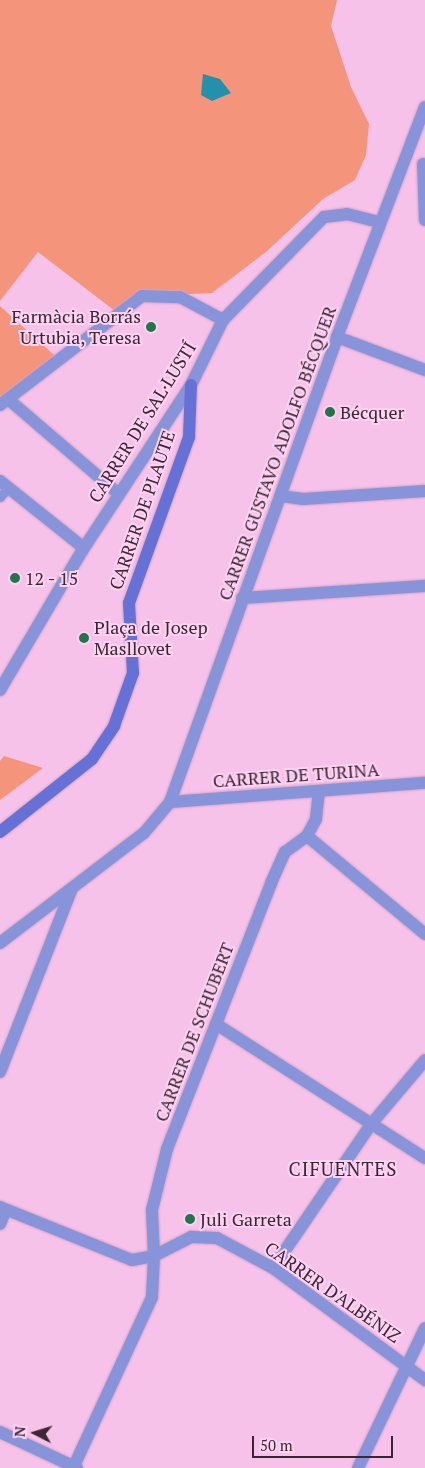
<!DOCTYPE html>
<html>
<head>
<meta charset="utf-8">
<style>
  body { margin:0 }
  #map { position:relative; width:425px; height:1468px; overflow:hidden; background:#f7c2e9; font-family:"PT Serif",serif }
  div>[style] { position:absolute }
  .green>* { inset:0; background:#f4947a }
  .water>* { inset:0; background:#2291a9 }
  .roads { filter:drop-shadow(0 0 1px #d1a3c5) drop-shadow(0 0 1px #d1a3c5) }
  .lane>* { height:9px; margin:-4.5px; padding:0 4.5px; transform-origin:4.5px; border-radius:4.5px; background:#8894d9 }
  .street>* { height:12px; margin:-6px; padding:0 6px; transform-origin:6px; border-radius:6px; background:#8894d9 }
  .secondary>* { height:12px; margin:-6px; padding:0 6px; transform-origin:6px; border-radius:6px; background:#6671d7 }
  .dots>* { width:14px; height:14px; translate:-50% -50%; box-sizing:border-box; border:2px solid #fed3f2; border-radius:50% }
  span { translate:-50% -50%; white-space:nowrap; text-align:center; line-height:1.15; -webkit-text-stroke:4px #fed3f2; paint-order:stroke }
  .poi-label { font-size:18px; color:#3a2635 }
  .right { translate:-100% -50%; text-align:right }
  .left { translate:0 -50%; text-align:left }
  .street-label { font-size:18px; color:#3a2635 }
  .neighbourhood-label { font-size:19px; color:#3a2635; letter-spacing:1px }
  .north { position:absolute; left:10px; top:1408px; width:50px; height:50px; -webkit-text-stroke:4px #fed3f2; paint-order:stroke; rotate:275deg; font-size:14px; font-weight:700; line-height:20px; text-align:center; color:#3a2635 }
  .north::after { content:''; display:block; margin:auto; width:18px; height:22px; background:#3a2635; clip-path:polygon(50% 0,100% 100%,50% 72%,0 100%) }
  .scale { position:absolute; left:252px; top:1436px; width:141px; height:22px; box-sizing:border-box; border:2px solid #3a2635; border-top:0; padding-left:6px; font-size:15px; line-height:18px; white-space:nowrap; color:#3a2635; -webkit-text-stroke:4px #fed3f2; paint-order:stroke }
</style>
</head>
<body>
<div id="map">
  <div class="green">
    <div style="clip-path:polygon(0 0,337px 0,331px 26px,351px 87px,369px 124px,366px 155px,355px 180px,323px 199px,267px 251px,212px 293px,142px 296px,119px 314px,38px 252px,0 301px)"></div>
    <div style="clip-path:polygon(0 306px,54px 355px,0 405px)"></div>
    <div style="clip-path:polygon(4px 756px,43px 768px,0 800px,0 761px)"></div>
  </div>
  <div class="water">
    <div style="clip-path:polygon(203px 74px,220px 79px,231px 93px,212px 101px,201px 95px)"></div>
  </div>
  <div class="roads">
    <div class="lane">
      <div style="left:0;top:497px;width:13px;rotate:-51deg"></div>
    </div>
    <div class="street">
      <div style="left:423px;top:164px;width:56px;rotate:88deg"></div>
      <div style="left:337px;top:337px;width:94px;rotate:20.6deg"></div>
      <div style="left:8px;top:399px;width:146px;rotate:40.6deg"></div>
      <div style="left:0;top:405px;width:179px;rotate:-37.5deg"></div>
      <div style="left:142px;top:296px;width:38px;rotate:2deg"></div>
      <div style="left:180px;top:297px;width:49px;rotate:28.1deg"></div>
      <div style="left:0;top:481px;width:107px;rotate:38.6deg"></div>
      <div style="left:281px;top:496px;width:22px;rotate:8deg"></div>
      <div style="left:303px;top:499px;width:122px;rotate:-3.8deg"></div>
      <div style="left:242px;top:598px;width:183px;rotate:-3.8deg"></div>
      <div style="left:0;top:690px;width:161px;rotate:-59.5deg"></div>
      <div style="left:82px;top:551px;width:199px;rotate:-56.7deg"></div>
      <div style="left:191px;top:385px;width:72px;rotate:-63.8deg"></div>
      <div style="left:223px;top:320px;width:144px;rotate:-45.6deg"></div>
      <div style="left:324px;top:217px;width:23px;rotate:-7deg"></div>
      <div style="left:347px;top:214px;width:34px;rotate:14deg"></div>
      <div style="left:170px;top:802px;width:256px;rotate:-4.3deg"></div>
      <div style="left:307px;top:836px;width:153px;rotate:39.7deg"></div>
      <div style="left:0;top:943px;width:181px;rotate:-37.4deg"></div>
      <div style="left:144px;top:833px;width:40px;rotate:-50deg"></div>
      <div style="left:170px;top:802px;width:494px;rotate:-70.2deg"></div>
      <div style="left:337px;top:337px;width:246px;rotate:-69.1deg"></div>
      <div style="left:216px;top:1024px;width:248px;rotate:32.7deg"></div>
      <div style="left:0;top:1072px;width:198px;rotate:-68.6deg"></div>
      <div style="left:0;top:1207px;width:142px;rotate:21.9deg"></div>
      <div style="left:132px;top:1260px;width:22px;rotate:-10deg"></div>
      <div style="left:154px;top:1256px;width:42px;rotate:-27.2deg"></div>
      <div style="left:191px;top:1237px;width:26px;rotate:2deg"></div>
      <div style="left:217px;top:1238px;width:64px;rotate:28.2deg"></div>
      <div style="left:273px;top:1268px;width:189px;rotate:36.4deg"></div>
      <div style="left:0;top:1224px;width:15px;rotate:-67deg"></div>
      <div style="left:273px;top:1268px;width:176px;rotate:-55.7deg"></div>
      <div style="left:372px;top:1123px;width:82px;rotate:-49.9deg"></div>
      <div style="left:0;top:1432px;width:85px;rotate:25.1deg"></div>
      <div style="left:74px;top:1466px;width:186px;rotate:-65.2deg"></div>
      <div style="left:152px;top:1297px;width:41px;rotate:-87.2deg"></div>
      <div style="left:154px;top:1256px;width:46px;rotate:-92.5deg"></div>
      <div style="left:152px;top:1210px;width:63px;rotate:-76.2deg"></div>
      <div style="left:167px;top:1149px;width:286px;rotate:-68.6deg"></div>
      <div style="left:271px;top:883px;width:34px;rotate:-66deg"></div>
      <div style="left:285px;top:852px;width:27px;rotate:-36deg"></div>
      <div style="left:307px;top:836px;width:19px;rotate:-62deg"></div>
      <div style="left:316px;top:819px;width:28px;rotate:-84deg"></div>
      <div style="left:358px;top:1468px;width:155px;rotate:-64.4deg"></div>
    </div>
    <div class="secondary">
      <div style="left:0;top:832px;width:117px;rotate:-38.4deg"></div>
      <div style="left:92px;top:759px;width:40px;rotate:-56deg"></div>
      <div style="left:114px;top:726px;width:56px;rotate:-70.3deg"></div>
      <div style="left:133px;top:673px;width:70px;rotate:-93.3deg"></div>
      <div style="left:129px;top:603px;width:177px;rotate:-70.1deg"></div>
      <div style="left:189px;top:437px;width:52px;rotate:-87.8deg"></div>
    </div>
  </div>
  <div class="dots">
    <div style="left:151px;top:327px;background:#207649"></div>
    <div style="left:330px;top:412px;background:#207649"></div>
    <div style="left:15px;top:578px;background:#207649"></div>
    <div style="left:84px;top:638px;background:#207649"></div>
    <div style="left:190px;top:1219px;background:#207649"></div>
  </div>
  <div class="poi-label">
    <span class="right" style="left:141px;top:327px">Farmàcia Borrás<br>Urtubia, Teresa</span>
    <span class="left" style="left:340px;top:412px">Bécquer</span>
    <span class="left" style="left:25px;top:578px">12 - 15</span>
    <span class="left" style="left:94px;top:638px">Plaça de Josep<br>Masllovet</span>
    <span class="left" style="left:200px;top:1219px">Juli Garreta</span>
  </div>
  <div class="street-label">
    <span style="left:142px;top:422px;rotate:-58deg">CARRER DE SAL·LUSTÍ</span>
    <span style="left:277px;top:453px;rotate:-70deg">CARRER GUSTAVO ADOLFO BÉCQUER</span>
    <span style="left:142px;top:510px;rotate:-71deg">CARRER DE PLAUTE</span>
    <span style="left:296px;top:775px;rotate:-4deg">CARRER DE TURINA</span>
    <span style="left:194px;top:1032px;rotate:-69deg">CARRER DE SCHUBERT</span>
    <span style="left:333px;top:1292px;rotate:35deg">CARRER D'ALBÉNIZ</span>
  </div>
  <div class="neighbourhood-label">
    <span style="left:343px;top:1169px">CIFUENTES</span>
  </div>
  <div class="north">N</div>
  <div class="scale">50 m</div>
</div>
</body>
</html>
